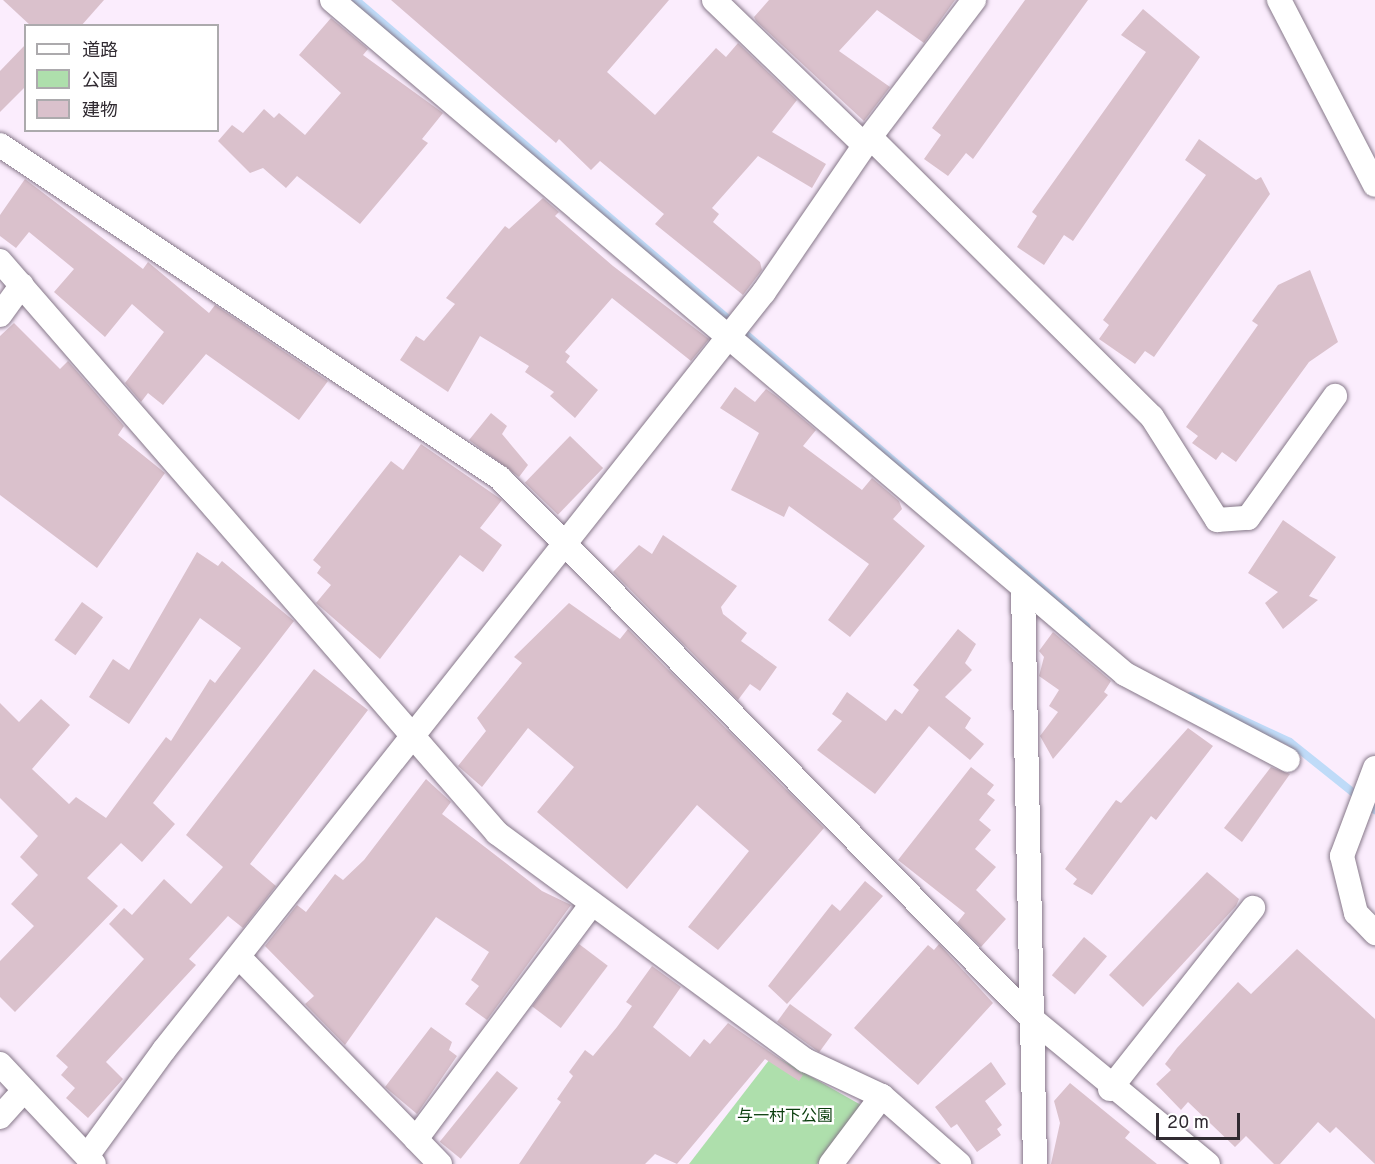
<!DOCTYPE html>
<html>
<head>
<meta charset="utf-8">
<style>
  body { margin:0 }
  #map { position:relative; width:1375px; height:1164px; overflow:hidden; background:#fbedfd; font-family:Overpass,"Noto Sans JP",sans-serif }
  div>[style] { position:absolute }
  .green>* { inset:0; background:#aedfac }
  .stream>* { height:8px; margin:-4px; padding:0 4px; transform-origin:4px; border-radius:4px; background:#bfdbf8 }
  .building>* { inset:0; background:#dac1cc; transform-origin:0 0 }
  .roads { filter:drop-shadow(0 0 2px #867889) drop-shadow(0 0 2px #867889) }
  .minor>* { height:24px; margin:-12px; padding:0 12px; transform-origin:12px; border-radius:12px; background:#fff }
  span { translate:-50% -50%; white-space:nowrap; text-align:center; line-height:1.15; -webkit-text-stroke:5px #fff; paint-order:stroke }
  .park-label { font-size:16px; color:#083c0b }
  .legend { position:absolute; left:24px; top:24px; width:195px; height:108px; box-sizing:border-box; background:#fff; border:2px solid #acaaad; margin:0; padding:8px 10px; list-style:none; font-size:18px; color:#302a31 }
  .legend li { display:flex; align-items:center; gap:12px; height:30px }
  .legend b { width:30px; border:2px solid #acaaad }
  .scale { position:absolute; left:1156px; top:1113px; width:84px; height:27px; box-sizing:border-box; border:3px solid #302a31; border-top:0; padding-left:8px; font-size:18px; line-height:21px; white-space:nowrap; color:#302a31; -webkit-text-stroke:4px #fff; paint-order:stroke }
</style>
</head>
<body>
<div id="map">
  <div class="green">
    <div style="clip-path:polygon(773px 1055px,861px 1105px,817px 1164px,689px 1164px)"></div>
  </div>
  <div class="stream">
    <div style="left:356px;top:0;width:962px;rotate:40.61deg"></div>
    <div style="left:1191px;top:696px;width:109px;rotate:24.9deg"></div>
    <div style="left:1290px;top:742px;width:109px;rotate:38.7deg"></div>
  </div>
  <div class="building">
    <div style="clip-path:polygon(3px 0,104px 0,81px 26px,31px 26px)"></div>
    <div style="clip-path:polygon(391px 0,669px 0,607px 72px,655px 115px,716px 48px,726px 57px,738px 43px,797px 100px,772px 132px,826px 164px,812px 188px,758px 156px,712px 208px,719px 214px,713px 222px,760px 262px,762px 270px,743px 295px,655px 224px,664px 214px,600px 161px,591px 170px,559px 139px,556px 143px)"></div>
    <div style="clip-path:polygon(769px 0,955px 0,924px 43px,877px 10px,839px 51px,890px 87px,864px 121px,756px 21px,754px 17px)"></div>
    <div style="clip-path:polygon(1025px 0,1088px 0,973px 159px,966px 153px,948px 176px,924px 159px,941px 135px,932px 128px)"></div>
    <div style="clip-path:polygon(1143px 9px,1200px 57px,1073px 241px,1064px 235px,1044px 265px,1017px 247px,1037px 216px,1032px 212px,1146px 52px,1121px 35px)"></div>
    <div style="clip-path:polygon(331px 18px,368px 49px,363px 55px,443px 113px,422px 139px,428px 143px,360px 224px,297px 176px,286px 188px,263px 168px,250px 173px,218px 141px,232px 125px,243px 133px,264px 109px,274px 118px,279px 113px,305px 135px,341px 93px,299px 55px)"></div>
    <div style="clip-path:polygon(26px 44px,26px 86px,0 112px,0 71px)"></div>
    <div style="clip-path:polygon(1199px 139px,1256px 180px,1261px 177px,1270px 194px,1154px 357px,1145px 351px,1135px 364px,1099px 339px,1109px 325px,1103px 320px,1206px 175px,1185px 160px)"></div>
    <div style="clip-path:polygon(25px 179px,143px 269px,148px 262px,209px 313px,215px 305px,328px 381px,299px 420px,206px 354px,163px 405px,148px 393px,141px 402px,125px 383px,164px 332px,132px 304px,105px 337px,54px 292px,74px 269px,29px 232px,16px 248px,0 236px,0 215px)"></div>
    <div style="clip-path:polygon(543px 198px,559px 212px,555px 216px,613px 266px,709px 339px,691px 361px,612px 298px,565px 352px,570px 356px,566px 362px,598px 390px,575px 418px,550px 396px,554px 392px,525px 372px,529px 366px,480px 336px,448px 392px,400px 360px,416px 336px,424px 341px,455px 304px,446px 298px,505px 226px,509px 229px)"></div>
    <div style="clip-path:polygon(1310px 270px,1338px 342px,1309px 362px,1236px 462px,1222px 452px,1216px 460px,1192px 443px,1198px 436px,1186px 427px,1258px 325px,1252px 321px,1278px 285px)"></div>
    <div style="clip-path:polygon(14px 323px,60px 369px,68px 361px,124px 426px,118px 435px,165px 473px,97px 568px,0 495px,0 336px)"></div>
    <div style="clip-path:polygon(735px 387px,755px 402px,766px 389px,776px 396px,816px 430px,803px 446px,862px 490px,872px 478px,899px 501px,902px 509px,893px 519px,925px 546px,850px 637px,828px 620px,869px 564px,789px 506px,784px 517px,731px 490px,759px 433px,720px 408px)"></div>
    <div style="clip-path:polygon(491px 413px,507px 426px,502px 434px,528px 465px,519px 477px,469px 440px)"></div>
    <div style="left:570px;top:436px;width:46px;height:65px;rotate:44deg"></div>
    <div style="clip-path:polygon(421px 444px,502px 500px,480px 528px,502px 545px,483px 572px,460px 555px,380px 659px,316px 603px,331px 585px,317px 573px,321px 567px,313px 560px,391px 461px,403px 470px)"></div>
    <div style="clip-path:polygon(1283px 520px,1336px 557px,1309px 596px,1318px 600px,1283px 629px,1265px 603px,1278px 592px,1248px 573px)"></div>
    <div style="clip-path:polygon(663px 535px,737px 586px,721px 607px,723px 614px,747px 633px,741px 641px,777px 667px,760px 691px,750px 684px,738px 700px,613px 572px,639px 545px,652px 554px)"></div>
    <div style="clip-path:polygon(197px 552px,218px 566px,222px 561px,294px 621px,153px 803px,175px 824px,142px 862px,121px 843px,87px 878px,118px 906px,15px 1012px,0 997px,0 961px,34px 926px,11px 904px,38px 875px,20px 857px,38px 836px,0 798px,0 703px,19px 722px,41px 699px,70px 725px,32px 769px,69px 804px,76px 797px,106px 818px,166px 737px,171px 741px,210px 679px,215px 683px,241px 648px,200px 618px,129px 724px,89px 697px,113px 659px,129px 670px)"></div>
    <div style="left:82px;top:602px;width:26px;height:47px;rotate:36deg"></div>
    <div style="clip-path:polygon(569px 603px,620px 639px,628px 629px,824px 828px,718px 950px,688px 927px,749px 851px,697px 805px,627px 889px,537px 812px,574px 767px,528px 728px,482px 787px,458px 766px,486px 731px,477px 718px,522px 663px,514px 657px)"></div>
    <div style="clip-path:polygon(958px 629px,976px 644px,965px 663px,972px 670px,945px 697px,971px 718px,965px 728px,984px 744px,970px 760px,929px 726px,875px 794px,817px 750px,842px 721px,832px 714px,847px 692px,886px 721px,895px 709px,902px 714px,919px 690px,913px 685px)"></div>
    <div style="clip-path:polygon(1053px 632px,1111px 681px,1104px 692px,1108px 695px,1053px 759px,1040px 736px,1058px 712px,1049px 706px,1059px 690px,1039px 676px,1044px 657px,1039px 651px)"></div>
    <div style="clip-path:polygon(314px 669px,368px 710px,250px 864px,276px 886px,243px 928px,228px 916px,189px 959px,196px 965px,106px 1062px,123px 1079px,88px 1118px,66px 1098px,75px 1088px,61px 1075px,68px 1067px,56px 1056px,144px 959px,109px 924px,124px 908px,132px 915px,164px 879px,191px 904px,223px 867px,186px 835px)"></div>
    <div style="clip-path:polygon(1188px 728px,1213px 746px,1156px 820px,1151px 816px,1092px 895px,1073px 884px,1077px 879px,1065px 869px,1116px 800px,1121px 803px)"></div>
    <div style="clip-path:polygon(971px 767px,994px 785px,987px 794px,995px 800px,979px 820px,991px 830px,975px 849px,996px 867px,976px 890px,1006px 919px,981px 947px,957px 923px,965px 913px,898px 860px)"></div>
    <div style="clip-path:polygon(1271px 767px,1290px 774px,1242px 842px,1224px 828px)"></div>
    <div style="clip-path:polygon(426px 779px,451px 802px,442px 814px,542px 891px,571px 905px,487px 1020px,465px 1004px,479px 986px,471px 980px,489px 952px,436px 917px,345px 1045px,305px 1004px,314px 996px,265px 946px,297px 905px,306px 912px,335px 874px,343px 880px,364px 860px)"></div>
    <div style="clip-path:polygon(1207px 872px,1239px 899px,1236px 906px,1143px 1007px,1109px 975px)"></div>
    <div style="clip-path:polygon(865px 881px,883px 896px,787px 1004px,768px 986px,832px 904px,840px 911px)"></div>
    <div style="left:1084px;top:937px;width:30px;height:50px;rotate:40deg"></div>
    <div style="left:579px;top:944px;width:36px;height:78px;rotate:37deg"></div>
    <div style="clip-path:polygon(939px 944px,993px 1003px,918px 1085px,854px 1028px,928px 945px,934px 950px)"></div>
    <div style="clip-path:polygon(1297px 949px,1375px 1019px,1375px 1164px,1336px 1127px,1330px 1133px,1318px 1122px,1280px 1164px,1274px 1164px,1246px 1136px,1235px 1147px,1188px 1102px,1181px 1110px,1156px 1084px,1171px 1070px,1165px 1064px,1177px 1048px,1238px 982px,1251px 994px)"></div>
    <div style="clip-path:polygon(652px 966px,681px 987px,653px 1027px,690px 1057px,704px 1039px,710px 1044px,728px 1023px,803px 1075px,799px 1081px,765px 1059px,677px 1164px,655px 1154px,645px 1164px,519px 1164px,561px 1102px,557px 1099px,573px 1076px,569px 1072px,585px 1050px,593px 1056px,617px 1027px,632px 1006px,626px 1002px)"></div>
    <div style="left:790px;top:1004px;width:52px;height:22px;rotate:36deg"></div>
    <div style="clip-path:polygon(431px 1027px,452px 1042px,449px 1050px,457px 1056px,417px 1114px,385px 1087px)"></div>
    <div style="clip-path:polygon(991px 1062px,1006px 1084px,985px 1101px,1002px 1125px,997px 1129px,1001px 1135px,977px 1152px,957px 1124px,951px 1128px,935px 1107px)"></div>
    <div style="left:497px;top:1071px;width:27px;height:91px;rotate:39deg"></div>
    <div style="clip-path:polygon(1070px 1083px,1130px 1132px,1125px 1138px,1157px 1164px,1051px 1164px,1060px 1123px,1054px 1101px)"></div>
  </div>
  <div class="roads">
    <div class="minor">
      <div style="left:332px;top:0;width:1041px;rotate:40.36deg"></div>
      <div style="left:1125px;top:674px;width:184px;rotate:27.8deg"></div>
      <div style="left:714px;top:0;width:209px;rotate:44deg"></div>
      <div style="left:1279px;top:0;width:208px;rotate:62.6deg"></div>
      <div style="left:870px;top:137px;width:397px;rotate:44.8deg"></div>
      <div style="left:1152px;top:417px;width:122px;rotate:57.7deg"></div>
      <div style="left:1217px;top:520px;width:31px;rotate:-4deg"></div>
      <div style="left:1248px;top:518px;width:150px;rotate:-54.5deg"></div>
      <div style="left:0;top:145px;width:601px;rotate:33.66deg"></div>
      <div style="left:500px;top:478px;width:759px;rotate:45.48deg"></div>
      <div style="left:1032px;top:1019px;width:228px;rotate:39.5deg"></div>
      <div style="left:0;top:261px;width:758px;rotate:49.01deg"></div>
      <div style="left:497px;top:833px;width:383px;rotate:36.4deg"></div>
      <div style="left:805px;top:1060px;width:85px;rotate:25.1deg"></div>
      <div style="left:882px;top:1096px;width:103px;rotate:41.4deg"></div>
      <div style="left:0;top:315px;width:37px;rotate:-54deg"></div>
      <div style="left:1023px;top:590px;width:574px;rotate:88.8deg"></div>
      <div style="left:1375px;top:768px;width:94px;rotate:110.6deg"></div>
      <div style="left:1342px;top:856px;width:59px;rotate:76.2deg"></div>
      <div style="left:1356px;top:913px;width:28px;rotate:46deg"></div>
      <div style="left:239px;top:957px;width:254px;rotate:45.8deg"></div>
      <div style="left:0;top:1064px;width:137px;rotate:46.8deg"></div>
      <div style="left:1110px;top:1089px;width:231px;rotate:-51.7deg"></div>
      <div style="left:0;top:1117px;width:36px;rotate:-48deg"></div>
      <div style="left:87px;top:1156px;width:131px;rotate:-54deg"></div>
      <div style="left:164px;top:1050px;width:967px;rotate:-51.64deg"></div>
      <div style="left:764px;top:292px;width:188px;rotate:-55.6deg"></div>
      <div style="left:870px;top:137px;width:172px;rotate:-52.8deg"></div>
      <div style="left:440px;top:1164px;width:35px;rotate:-134deg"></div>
      <div style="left:416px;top:1139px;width:294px;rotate:-53.2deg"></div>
      <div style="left:831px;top:1164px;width:85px;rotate:-53.1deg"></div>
    </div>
  </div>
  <div class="park-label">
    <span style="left:785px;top:1117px">与一村下公園</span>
  </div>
  <ul class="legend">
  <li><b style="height:8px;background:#fff"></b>道路</li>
  <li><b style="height:16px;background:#aedfac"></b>公園</li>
  <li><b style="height:16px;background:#dac1cc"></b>建物</li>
  </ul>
  <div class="scale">20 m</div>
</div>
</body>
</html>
